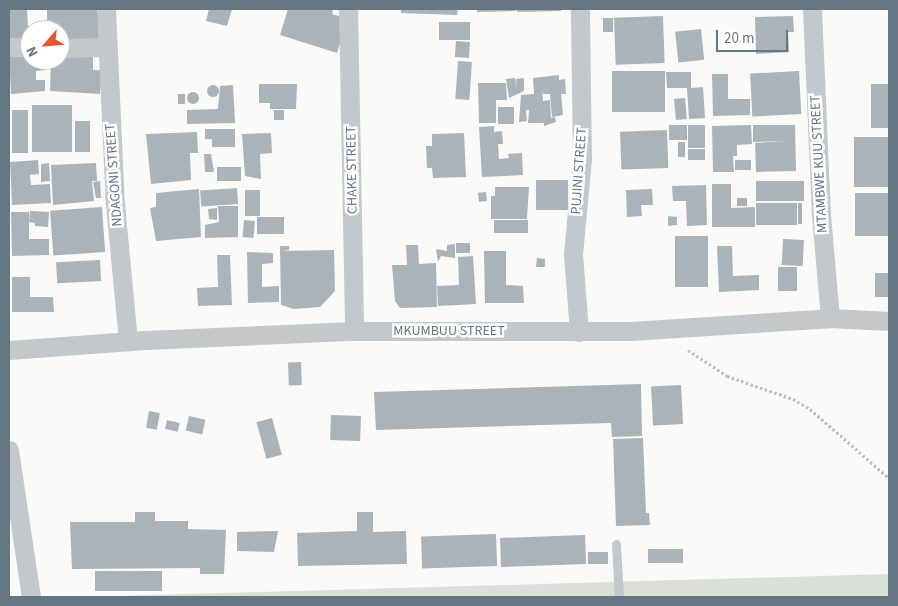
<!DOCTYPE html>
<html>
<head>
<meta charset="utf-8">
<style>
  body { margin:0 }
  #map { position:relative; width:898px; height:606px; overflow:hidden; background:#fafaf8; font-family:"Source Sans 3",sans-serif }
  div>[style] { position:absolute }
  .green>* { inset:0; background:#dadfd7 }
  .building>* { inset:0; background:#aab3b9; transform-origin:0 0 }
  .round { border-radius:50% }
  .path>* { height:3px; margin-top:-1.5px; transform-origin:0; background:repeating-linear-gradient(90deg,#bbbfc2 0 2.5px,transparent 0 5px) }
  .service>* { height:9px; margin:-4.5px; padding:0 4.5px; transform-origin:4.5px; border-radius:4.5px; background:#c3c8cc }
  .minor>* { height:19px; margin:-9.5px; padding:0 9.5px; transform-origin:9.5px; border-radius:9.5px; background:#c3c8cc }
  span { translate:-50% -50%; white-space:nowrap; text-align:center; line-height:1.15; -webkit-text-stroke:5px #fff; paint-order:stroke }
  .street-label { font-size:14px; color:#657683 }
  .frame { position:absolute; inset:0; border:10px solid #657683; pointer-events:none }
  .north { position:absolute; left:20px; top:20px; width:50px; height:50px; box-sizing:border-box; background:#fff; border:1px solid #c1c8cd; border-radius:50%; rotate:243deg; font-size:14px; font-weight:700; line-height:20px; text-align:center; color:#657683 }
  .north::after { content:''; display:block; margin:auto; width:18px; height:22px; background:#e4572e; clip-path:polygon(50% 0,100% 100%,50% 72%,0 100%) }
  .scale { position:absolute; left:716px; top:30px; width:72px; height:22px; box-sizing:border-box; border:2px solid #657683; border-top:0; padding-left:6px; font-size:15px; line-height:18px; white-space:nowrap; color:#657683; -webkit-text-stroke:4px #fff; paint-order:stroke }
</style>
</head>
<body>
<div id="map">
  <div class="green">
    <div style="clip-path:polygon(889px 574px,889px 597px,84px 597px)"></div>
  </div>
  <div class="building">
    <div style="clip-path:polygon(9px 9px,27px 9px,28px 26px,44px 26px,45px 30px,30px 30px,30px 42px,9px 43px)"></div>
    <div style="clip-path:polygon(47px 9px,98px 9px,99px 43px,60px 43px,60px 30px,47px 30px)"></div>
    <div style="clip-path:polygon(209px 9px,232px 9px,227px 26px,206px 21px)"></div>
    <div style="clip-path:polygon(288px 9px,333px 9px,332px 14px,348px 19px,337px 53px,280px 35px)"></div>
    <div style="clip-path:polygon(401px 9px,458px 9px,457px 15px,401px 13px)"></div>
    <div style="clip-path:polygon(477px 9px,516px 9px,516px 11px,477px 12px)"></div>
    <div style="clip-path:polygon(517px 9px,561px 9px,561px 11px,517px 12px)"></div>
    <div style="left:663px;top:16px;width:47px;height:49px;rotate:88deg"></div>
    <div style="clip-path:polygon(793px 16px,794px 32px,788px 32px,789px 52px,756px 54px,755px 17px)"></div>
    <div style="left:603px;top:18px;width:10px;height:14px"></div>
    <div style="left:439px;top:22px;width:31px;height:18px"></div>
    <div style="left:701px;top:29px;width:31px;height:26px;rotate:84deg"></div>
    <div style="left:456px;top:41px;width:14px;height:16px;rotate:4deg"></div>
    <div style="clip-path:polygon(60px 52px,93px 53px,93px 70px,102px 70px,100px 94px,50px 91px,51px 60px,60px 60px)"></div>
    <div style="clip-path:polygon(30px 53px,30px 60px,46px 60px,46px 70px,36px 71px,36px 80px,45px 80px,45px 91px,11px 94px,9px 54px)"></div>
    <div style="left:458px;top:61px;width:14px;height:38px;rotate:4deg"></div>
    <div style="left:612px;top:71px;width:53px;height:41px"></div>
    <div style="left:799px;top:71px;width:43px;height:49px;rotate:87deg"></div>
    <div style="clip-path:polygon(666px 72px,691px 72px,691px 88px,703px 87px,705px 118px,689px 119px,687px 88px,667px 88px)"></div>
    <div style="clip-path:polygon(712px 74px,728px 74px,728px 99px,750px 99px,750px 115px,713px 116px)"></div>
    <div style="clip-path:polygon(559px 75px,559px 80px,565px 79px,566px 94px,561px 94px,563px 115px,552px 117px,550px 94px,543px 94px,542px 89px,543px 101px,550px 100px,551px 118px,555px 117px,556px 122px,544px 126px,544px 123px,528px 123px,529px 110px,526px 110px,527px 121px,519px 122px,521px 95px,534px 94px,533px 78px)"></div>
    <div style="clip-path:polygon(515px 78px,517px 89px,516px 79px,524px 78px,524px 91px,509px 98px,506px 79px)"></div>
    <div style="clip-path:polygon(478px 83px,506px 83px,507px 100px,496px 100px,496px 123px,479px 123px)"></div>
    <div style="clip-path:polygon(259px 84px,297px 84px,296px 109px,270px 109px,270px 103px,259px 103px)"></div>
    <div style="left:871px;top:84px;width:18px;height:44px"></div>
    <div class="round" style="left:207px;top:85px;width:12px;height:12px"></div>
    <div style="clip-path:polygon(233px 85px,235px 123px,187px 124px,187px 110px,218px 109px,220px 86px)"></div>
    <div class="round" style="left:187px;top:92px;width:12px;height:12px"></div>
    <div style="left:178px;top:94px;width:7px;height:10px"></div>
    <div style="left:685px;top:98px;width:21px;height:11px;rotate:85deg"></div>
    <div style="left:32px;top:105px;width:40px;height:47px"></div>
    <div style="left:498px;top:107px;width:16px;height:17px"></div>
    <div style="left:12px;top:110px;width:16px;height:43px"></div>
    <div style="left:274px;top:110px;width:10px;height:10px"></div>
    <div style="left:75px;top:121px;width:15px;height:31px"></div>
    <div style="left:669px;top:125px;width:18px;height:15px"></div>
    <div style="left:688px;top:125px;width:17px;height:23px"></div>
    <div style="clip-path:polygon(751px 125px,752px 144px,737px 145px,737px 156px,733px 156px,734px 172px,713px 172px,712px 126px)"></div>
    <div style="clip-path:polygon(753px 125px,795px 125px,796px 171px,756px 172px,755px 143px,788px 141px,753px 142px)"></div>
    <div style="clip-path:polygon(494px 126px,494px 132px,502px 131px,503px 144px,498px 144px,499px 159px,509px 158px,508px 154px,522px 153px,523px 175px,482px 177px,479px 127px)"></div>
    <div style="clip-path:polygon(205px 129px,235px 129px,235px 147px,212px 147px,212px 139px,205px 139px)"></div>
    <div style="left:667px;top:130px;width:38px;height:47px;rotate:88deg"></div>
    <div style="clip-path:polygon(197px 132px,198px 153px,190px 153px,191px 180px,151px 184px,146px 134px)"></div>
    <div style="clip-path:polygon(271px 133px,272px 153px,260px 154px,261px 179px,245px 176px,242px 134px)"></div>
    <div style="clip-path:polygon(464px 133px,466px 177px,433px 178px,432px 168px,427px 168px,426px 146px,432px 146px,432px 134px)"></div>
    <div style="left:889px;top:137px;width:50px;height:35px;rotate:90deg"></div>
    <div style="left:678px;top:142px;width:7px;height:15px"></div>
    <div style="left:688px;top:149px;width:17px;height:11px"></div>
    <div style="clip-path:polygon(204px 154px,211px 154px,214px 172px,205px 172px)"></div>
    <div style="clip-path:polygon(38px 160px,39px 174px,30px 175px,31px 185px,50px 184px,51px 203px,12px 205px,10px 162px)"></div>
    <div style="left:751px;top:160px;width:10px;height:16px;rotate:90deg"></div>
    <div style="clip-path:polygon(49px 163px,50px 181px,41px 182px,41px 164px)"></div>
    <div style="clip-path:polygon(96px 163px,97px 181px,92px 181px,94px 201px,53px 205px,51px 165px)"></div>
    <div style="left:217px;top:167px;width:24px;height:14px"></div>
    <div style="left:568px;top:180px;width:30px;height:32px;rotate:90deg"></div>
    <div style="clip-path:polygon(100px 181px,101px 198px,96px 198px,93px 182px)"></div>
    <div style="left:804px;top:181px;width:20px;height:48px;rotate:90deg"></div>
    <div style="clip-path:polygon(712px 184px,731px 184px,731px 208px,755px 207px,755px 227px,712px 227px)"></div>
    <div style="clip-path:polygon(706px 185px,707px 225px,687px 226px,686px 201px,673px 201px,672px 186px)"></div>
    <div style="clip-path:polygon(495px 187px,529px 187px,527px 219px,491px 219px,491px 196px,495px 196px)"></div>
    <div style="left:237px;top:188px;width:16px;height:37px;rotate:86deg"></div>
    <div style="clip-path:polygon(199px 189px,201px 237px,156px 241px,150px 208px,156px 207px,156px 193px)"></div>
    <div style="clip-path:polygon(652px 189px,653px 205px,641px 205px,642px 216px,627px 217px,626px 190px)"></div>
    <div style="left:245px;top:190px;width:15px;height:26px"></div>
    <div style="left:486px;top:192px;width:9px;height:8px;rotate:84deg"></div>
    <div style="left:889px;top:193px;width:43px;height:34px;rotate:90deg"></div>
    <div style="left:737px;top:198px;width:10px;height:8px"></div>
    <div style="left:797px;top:203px;width:22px;height:41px;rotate:90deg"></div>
    <div style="left:798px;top:203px;width:4px;height:21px"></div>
    <div style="clip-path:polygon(218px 206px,238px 206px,238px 237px,205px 238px,205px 225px,219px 222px)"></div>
    <div style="left:102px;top:207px;width:45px;height:52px;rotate:86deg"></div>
    <div style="clip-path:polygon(217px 208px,217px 220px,209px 219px,208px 209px)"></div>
    <div style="clip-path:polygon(30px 211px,49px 212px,48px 227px,35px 226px,35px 223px,29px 222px)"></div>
    <div style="clip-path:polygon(11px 212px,29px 212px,29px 239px,49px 239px,49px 255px,12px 256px)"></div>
    <div style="clip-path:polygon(668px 216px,677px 217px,677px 225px,668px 226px)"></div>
    <div style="left:257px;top:217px;width:27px;height:17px"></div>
    <div style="left:244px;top:220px;width:11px;height:17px;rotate:5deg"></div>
    <div style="left:494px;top:220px;width:34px;height:13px"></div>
    <div style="left:675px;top:236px;width:33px;height:51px"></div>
    <div style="left:783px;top:239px;width:21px;height:26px;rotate:3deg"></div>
    <div style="left:456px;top:243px;width:14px;height:10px"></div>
    <div style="clip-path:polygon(455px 244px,455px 258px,441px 256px,438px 262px,436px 249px,447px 251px,447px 245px)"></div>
    <div style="clip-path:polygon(406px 245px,418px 245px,419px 264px,436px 263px,437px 307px,400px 308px,395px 301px,392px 265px,407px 265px)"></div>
    <div style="clip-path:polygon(280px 246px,289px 246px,289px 250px,282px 251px,334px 250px,335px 291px,320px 307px,294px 309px,281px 305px)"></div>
    <div style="clip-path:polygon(717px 246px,732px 246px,733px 276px,759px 275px,759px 290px,719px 292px)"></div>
    <div style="clip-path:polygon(484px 251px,506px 251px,506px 285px,523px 286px,524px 303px,485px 303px)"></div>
    <div style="clip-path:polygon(247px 252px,273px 253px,273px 263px,262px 264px,262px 287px,279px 286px,279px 302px,248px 303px)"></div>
    <div style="clip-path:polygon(217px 255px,230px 255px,232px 305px,198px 306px,197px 288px,218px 287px)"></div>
    <div style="clip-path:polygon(473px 256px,476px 304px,438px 306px,437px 286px,459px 285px,458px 257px)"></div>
    <div style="clip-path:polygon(537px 258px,545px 259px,545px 267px,536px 267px)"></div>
    <div style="left:100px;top:260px;width:21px;height:44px;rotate:87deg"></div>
    <div style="left:778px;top:267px;width:19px;height:24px"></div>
    <div style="left:875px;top:273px;width:14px;height:24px"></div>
    <div style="clip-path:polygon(12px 277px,30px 277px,30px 297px,53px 297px,54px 312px,12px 312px)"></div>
    <div style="left:301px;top:362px;width:23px;height:13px;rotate:88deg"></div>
    <div style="clip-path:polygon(641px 384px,642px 436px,612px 437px,611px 423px,376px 430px,374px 392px)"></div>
    <div style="left:681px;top:385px;width:39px;height:30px;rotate:87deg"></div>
    <div style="left:149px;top:411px;width:11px;height:17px;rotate:10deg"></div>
    <div style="left:331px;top:415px;width:30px;height:25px;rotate:2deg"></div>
    <div style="left:189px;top:416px;width:17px;height:15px;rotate:13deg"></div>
    <div style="left:272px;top:418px;width:38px;height:16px;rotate:75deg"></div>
    <div style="left:167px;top:420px;width:13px;height:9px;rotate:13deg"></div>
    <div style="clip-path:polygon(643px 438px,646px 513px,649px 513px,650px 525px,616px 526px,613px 439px)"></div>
    <div style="clip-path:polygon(135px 512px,155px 512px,155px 521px,188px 521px,188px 529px,226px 530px,224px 574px,200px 574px,200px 568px,72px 569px,70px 522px,135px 522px)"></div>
    <div style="clip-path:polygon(357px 512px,373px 512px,373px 532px,406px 531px,407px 564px,298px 566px,297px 533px,357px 531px)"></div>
    <div style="clip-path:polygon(278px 531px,274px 552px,237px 551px,237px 532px)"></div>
    <div style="left:496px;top:534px;width:32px;height:75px;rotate:88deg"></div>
    <div style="left:585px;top:535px;width:29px;height:85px;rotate:88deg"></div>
    <div style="left:648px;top:549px;width:35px;height:14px"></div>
    <div style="left:588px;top:552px;width:20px;height:12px"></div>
    <div style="left:95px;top:571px;width:67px;height:20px"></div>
  </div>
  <div class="path">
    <div style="left:688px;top:350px;width:47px;rotate:33.7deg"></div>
    <div style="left:727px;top:376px;width:70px;rotate:19.2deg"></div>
    <div style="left:793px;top:399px;width:20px;rotate:30deg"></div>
    <div style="left:810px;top:409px;width:105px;rotate:41.1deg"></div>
  </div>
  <div class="service">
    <div style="left:616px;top:544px;width:53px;rotate:86.8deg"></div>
  </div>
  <div class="minor">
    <div style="left:106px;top:9px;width:195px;rotate:87.4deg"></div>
    <div style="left:115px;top:204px;width:138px;rotate:84.6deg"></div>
    <div style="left:348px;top:9px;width:322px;rotate:88.9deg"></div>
    <div style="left:812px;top:9px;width:206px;rotate:87.5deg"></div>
    <div style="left:821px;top:215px;width:103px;rotate:85deg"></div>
    <div style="left:9px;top:47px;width:21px"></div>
    <div style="left:60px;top:48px;width:46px;rotate:-1.2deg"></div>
    <div style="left:579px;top:332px;width:78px;rotate:-94.4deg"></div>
    <div style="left:573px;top:254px;width:95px;rotate:-84.6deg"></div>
    <div style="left:582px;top:159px;width:150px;rotate:-90.8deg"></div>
    <div style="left:9px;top:350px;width:136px;rotate:-4.2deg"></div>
    <div style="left:145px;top:340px;width:209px;rotate:-2.5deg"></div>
    <div style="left:354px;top:331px;width:277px"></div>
    <div style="left:631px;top:331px;width:199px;rotate:-3.7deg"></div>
    <div style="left:830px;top:318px;width:59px;rotate:2.9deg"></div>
    <div style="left:9px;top:450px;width:149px;rotate:81.5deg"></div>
  </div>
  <div class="street-label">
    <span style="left:819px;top:164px;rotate:-93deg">MTAMBWE KUU STREET</span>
    <span style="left:352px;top:170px;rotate:-91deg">CHAKE STREET</span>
    <span style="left:579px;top:171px;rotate:-86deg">PUJINI STREET</span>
    <span style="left:114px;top:175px;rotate:-94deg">NDAGONI STREET</span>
    <span style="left:449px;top:331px">MKUMBUU STREET</span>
  </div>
  <div class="frame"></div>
  <div class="north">N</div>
  <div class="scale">20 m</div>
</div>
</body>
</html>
